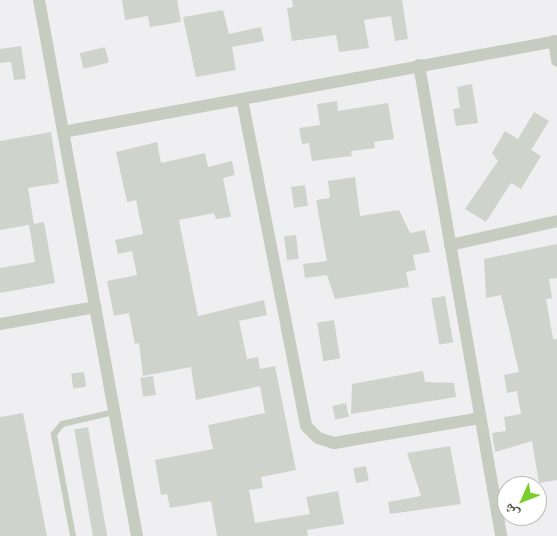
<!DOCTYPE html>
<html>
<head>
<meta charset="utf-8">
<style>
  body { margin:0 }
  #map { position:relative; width:557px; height:536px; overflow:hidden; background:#efeff1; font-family:"Nunito Sans","Noto Naskh Arabic",sans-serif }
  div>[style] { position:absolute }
  .building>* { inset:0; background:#ced3cc; transform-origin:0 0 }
  .lane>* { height:6px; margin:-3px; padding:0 3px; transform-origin:3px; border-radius:3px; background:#c6ccbf }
  .street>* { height:12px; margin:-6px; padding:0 6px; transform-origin:6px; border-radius:6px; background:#c6ccbf }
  span { translate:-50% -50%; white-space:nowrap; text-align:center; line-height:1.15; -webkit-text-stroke:4px #fff; paint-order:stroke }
  .north { position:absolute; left:497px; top:476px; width:50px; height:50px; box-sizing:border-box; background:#fff; border:1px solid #babdb6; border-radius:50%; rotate:226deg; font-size:14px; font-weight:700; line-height:20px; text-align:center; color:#525a49 }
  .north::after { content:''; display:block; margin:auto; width:18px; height:22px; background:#78ce2c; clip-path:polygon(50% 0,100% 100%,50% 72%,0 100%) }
</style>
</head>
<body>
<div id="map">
  <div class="building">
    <div style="clip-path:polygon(122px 0,177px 0,181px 22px,150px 27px,148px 16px,125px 20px)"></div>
    <div style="clip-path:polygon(292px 0,402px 0,408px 39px,395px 41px,391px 16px,364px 20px,369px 48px,339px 52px,336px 35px,292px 41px,287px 8px,293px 7px)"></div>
    <div style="clip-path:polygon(223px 10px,229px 34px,261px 27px,264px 41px,232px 47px,236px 70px,196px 77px,183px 17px)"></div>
    <div style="clip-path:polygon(21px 46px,26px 79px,14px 80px,11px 62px,0 63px,0 49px)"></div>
    <div style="left:105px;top:47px;width:16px;height:26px;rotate:76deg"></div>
    <div style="clip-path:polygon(472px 84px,478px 123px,456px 126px,453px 109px,460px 108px,457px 87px)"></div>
    <div style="clip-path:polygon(337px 101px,338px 111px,388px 103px,394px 139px,374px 142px,375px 148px,351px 151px,352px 156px,312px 161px,309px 143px,302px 144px,299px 128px,320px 125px,317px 104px)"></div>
    <div style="clip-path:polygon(534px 112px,549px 121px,531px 150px,541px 156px,521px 189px,511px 183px,486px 222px,465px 209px,498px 161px,492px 153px,505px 131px,518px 139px)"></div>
    <div style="clip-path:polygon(51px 132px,59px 183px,28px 188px,34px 224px,0 230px,0 141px)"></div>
    <div style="clip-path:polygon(157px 142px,161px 163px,205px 153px,208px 167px,232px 161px,235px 175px,223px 178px,231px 217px,216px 219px,214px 213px,179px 220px,198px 316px,264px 300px,267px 315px,239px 321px,247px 359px,258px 357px,260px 369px,275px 366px,296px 470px,261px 477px,263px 488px,249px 490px,255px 523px,310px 514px,306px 497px,338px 491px,344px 524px,307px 530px,308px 536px,217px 536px,211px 501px,170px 508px,167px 494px,161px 495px,155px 460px,213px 449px,208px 425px,265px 413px,260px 386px,196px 400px,191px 367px,143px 376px,139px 343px,135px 344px,129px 313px,114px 316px,107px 281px,137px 275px,132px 251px,118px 254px,115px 240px,143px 234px,136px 200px,127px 202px,116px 152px)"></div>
    <div style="clip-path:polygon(355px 177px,360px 216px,399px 210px,410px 233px,425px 230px,430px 252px,413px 255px,416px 270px,406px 272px,409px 287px,335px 299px,327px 275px,305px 278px,303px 264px,327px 261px,316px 200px,330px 198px,328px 181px)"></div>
    <div style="left:305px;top:185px;width:21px;height:14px;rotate:82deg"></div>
    <div style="clip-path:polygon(44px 222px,55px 283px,0 293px,0 268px,35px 262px,29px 225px)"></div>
    <div style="left:296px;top:235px;width:24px;height:12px;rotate:83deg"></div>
    <div style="clip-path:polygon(557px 244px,557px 278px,549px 279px,552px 298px,546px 299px,553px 339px,557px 339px,557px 480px,539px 483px,532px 441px,495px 452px,492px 433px,506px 431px,504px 417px,521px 414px,517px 391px,507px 393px,504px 375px,519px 372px,501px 295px,486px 298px,484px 259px)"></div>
    <div style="left:445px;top:296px;width:47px;height:14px;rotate:80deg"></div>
    <div style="left:334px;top:320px;width:39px;height:17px;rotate:81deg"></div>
    <div style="clip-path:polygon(423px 371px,425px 382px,454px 383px,456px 397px,351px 414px,352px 384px)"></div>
    <div style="left:84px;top:372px;width:15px;height:13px;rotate:82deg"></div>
    <div style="left:153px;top:376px;width:19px;height:13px;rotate:81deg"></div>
    <div style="left:346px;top:403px;width:14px;height:14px;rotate:78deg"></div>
    <div style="clip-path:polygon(23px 413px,47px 536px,0 536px,0 417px)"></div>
    <div style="left:88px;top:427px;width:111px;height:14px;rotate:80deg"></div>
    <div style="clip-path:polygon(450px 446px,461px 504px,390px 514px,388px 502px,421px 496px,407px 453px)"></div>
    <div style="left:366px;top:466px;width:15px;height:13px;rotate:79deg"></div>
  </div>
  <div class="lane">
    <div style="left:73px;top:536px;width:104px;rotate:-100.6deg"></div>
    <div style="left:54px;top:434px;width:13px;rotate:-51deg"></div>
    <div style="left:62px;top:424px;width:53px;rotate:-13deg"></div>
  </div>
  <div class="street">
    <div style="left:39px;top:0;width:545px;rotate:79.64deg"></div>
    <div style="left:554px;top:41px;width:20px;rotate:81deg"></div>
    <div style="left:419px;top:65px;width:478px;rotate:80.1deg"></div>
    <div style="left:242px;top:99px;width:333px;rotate:78.9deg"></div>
    <div style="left:306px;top:426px;width:17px;rotate:45deg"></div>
    <div style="left:318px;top:438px;width:17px;rotate:17deg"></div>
    <div style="left:334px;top:443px;width:148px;rotate:-9.7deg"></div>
    <div style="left:63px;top:132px;width:502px;rotate:-10.44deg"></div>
    <div style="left:450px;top:245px;width:110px;rotate:-12.6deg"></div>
    <div style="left:0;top:324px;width:97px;rotate:-10.1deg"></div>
  </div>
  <div class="north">ش</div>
</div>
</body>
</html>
